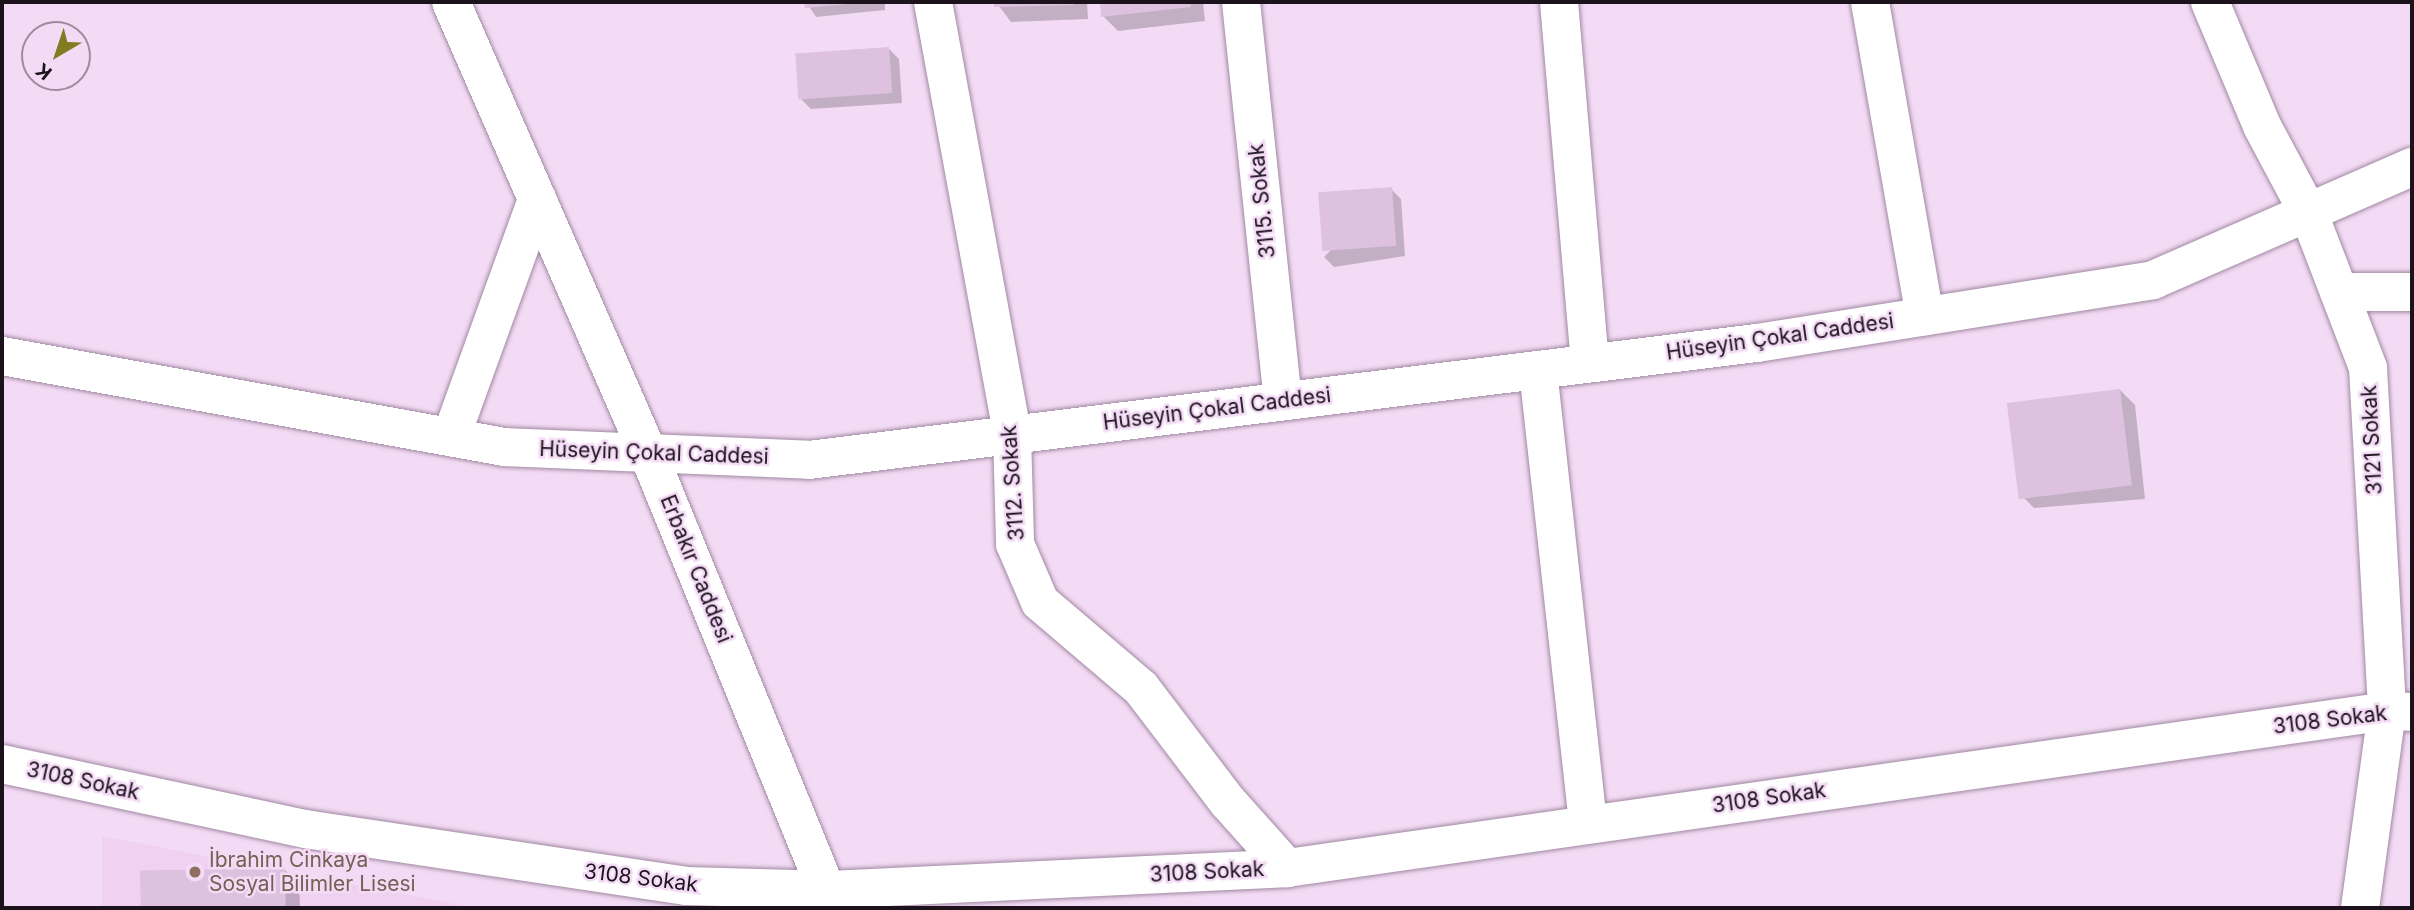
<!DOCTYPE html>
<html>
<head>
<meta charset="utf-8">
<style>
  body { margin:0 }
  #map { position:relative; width:2414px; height:910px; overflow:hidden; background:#f4dbf5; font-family:Inter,sans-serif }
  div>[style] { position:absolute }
  .built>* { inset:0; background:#f0d1f2 }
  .shadow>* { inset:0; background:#0003 }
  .building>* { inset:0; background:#ddc1df; transform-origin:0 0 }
  .roads { filter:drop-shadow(0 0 2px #a089a2) drop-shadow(0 0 2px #a089a2) }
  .minor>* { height:38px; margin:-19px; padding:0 19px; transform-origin:19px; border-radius:19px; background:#fff }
  .dots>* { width:19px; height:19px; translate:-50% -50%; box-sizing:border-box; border:4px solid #f4dbf5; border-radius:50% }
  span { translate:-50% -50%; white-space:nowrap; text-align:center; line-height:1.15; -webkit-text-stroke:5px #f4dbf5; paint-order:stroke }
  .street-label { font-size:21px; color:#1b121c }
  .education-label { font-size:21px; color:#785e54 }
  .left { translate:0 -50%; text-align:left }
  .frame { position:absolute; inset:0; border:4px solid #1b121c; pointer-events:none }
  .north { position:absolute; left:21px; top:21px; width:70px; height:70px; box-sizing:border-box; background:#f4dbf5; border:2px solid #9d8b9e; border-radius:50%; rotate:219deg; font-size:19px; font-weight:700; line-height:28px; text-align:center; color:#1b121c }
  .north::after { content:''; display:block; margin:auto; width:24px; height:32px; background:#837b21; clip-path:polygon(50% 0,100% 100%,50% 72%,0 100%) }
</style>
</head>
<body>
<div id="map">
  <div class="built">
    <div style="clip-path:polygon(102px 836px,475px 908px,102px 908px)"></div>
  </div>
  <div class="shadow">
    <div style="clip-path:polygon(806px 2px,885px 2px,885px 10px,816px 17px)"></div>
    <div style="clip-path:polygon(996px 2px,1087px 2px,1088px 19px,1011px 22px)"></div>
    <div style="clip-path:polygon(1101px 2px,1203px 2px,1205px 21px,1118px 31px,1103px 16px)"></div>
    <div style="clip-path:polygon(889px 49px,899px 59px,902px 103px,811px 109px,801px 99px)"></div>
    <div style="clip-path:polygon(1391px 189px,1401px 199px,1405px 256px,1334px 267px,1324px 257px)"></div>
    <div style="clip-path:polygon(2120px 390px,2135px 405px,2145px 499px,2034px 508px,2019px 493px)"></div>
    <div style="clip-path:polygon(284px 869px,299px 884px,300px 908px,143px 908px,142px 875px)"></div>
  </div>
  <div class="building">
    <div style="clip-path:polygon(804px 2px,848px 2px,848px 4px,805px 8px)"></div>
    <div style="clip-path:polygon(994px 2px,1074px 2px,1074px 5px,994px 7px)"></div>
    <div style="clip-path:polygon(1100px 2px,1191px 2px,1191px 7px,1101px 17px)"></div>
    <div style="left:889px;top:47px;width:46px;height:94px;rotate:86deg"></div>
    <div style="left:1392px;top:187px;width:59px;height:74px;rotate:86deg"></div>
    <div style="left:2120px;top:389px;width:97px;height:114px;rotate:83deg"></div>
    <div style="left:285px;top:868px;width:40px;height:145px;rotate:89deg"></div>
  </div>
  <div class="roads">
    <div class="minor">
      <div style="left:451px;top:2px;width:492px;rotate:66.4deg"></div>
      <div style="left:648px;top:453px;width:492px;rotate:67.8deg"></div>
      <div style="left:933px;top:2px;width:439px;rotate:79.6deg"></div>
      <div style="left:1012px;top:434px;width:110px;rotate:88.4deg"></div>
      <div style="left:1015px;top:544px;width:63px;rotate:66.7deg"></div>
      <div style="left:1040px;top:602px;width:133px;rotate:40.4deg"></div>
      <div style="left:1141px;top:688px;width:143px;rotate:52.7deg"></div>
      <div style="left:1228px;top:802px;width:89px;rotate:48.2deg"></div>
      <div style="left:1241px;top:2px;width:401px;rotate:84deg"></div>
      <div style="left:1559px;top:2px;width:362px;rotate:85.1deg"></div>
      <div style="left:1870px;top:2px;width:319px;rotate:80.1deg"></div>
      <div style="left:2210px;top:2px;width:134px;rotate:67.2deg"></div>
      <div style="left:2262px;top:126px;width:100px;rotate:61.9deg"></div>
      <div style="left:2309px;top:214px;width:165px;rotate:69deg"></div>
      <div style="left:2368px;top:368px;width:344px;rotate:86.8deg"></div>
      <div style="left:2387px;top:711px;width:199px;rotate:97.8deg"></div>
      <div style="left:2339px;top:292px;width:73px"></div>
      <div style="left:2px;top:356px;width:510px;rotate:10.27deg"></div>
      <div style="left:504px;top:447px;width:305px;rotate:2.4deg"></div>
      <div style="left:809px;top:460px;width:955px;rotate:-7.04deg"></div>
      <div style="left:1757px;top:343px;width:401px;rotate:-9deg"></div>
      <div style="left:2153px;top:280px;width:283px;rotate:-23.6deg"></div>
      <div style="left:1538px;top:370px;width:457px;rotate:83.7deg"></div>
      <div style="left:451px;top:437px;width:253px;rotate:-70.1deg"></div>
      <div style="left:2px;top:764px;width:310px;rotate:12.1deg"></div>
      <div style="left:305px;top:829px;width:385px;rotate:8.5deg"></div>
      <div style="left:686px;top:886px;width:141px;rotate:1.6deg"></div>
      <div style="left:827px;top:890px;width:461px;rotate:-2.7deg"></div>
      <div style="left:1287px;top:868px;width:1111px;rotate:-8.12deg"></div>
      <div style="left:2387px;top:711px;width:25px;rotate:2deg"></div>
    </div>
  </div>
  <div class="dots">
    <div style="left:195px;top:872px;background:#8d6e63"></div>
  </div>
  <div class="street-label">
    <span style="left:1262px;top:201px;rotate:-96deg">3115. Sokak</span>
    <span style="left:1780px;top:337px;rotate:-8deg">Hüseyin Çokal Caddesi</span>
    <span style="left:1217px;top:409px;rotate:-7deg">Hüseyin Çokal Caddesi</span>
    <span style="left:2372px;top:440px;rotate:-93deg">3121 Sokak</span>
    <span style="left:654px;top:453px;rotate:2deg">Hüseyin Çokal Caddesi</span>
    <span style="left:1013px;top:483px;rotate:-94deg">3112. Sokak</span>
    <span style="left:696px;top:569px;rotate:68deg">Erbakır Caddesi</span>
    <span style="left:2330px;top:720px;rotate:-7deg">3108 Sokak</span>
    <span style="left:83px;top:781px;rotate:12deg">3108 Sokak</span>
    <span style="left:1769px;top:798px;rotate:-8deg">3108 Sokak</span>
    <span style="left:1207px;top:872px;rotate:-3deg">3108 Sokak</span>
    <span style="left:641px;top:878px;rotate:7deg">3108 Sokak</span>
  </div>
  <div class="education-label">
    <span class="left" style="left:209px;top:872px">İbrahim Cinkaya<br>Sosyal Bilimler Lisesi</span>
  </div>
  <div class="frame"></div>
  <div class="north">K</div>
</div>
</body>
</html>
